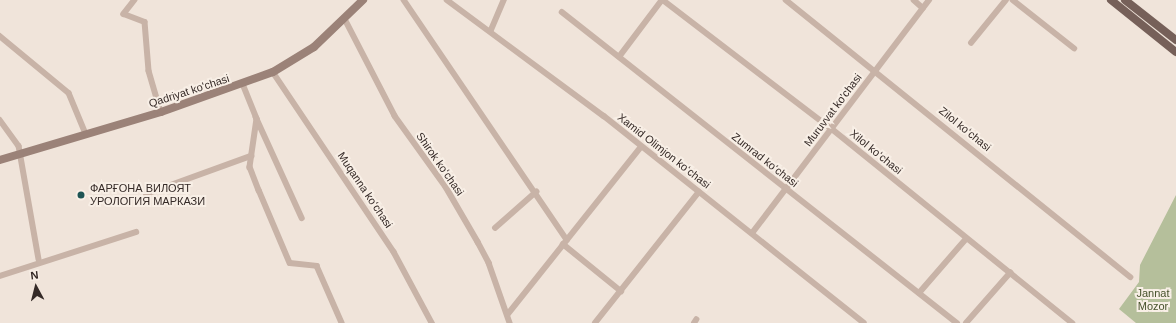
<!DOCTYPE html>
<html>
<head>
<meta charset="utf-8">
<style>
  body { margin:0 }
  #map { position:relative; width:1176px; height:323px; overflow:hidden; background:#f0e4da; font-family:Helvetica,sans-serif }
  div>[style] { position:absolute }
  .green>* { inset:0; background:#b5bf9b }
  .street>* { height:5.5px; margin:-2.75px; padding:0 2.75px; transform-origin:2.75px; border-radius:2.75px; background:#c8b3a7 }
  .secondary>* { height:8px; margin:-4px; padding:0 4px; transform-origin:4px; border-radius:4px; background:#9b8278 }
  .primary>* { height:8px; margin:-4px; padding:0 4px; transform-origin:4px; border-radius:4px; background:#766059 }
  .dots>* { width:11px; height:11px; translate:-50% -50%; box-sizing:border-box; border:2px solid #f8efe6; border-radius:50% }
  span { translate:-50% -50%; white-space:nowrap; text-align:center; line-height:1.15; -webkit-text-stroke:4px #f8efe6; paint-order:stroke }
  .street-label { font-size:11px; color:#352a27 }
  .poi-label { font-size:11px; color:#352a27 }
  .left { translate:0 -50%; text-align:left }
  .park-label { font-size:11px; color:#47522c }
  .north { position:absolute; left:16px; top:267px; width:40px; height:40px; -webkit-text-stroke:3px #f8efe6; paint-order:stroke; rotate:353deg; font-size:11px; font-weight:700; line-height:16px; text-align:center; color:#352a27 }
  .north::after { content:''; display:block; margin:auto; width:14px; height:18px; background:#352a27; clip-path:polygon(50% 0,100% 100%,50% 72%,0 100%) }
</style>
</head>
<body>
<div id="map">
  <div class="green">
    <div style="clip-path:polygon(1176px 195px,1176px 323px,1136px 323px,1119px 309px,1139px 282px,1140px 265px)"></div>
  </div>
  <div class="street">
    <div style="left:135px;top:0;width:18px;rotate:128deg"></div>
    <div style="left:124px;top:14px;width:22px;rotate:21deg"></div>
    <div style="left:145px;top:22px;width:49px;rotate:85.3deg"></div>
    <div style="left:149px;top:71px;width:43px;rotate:73.7deg"></div>
    <div style="left:404px;top:0;width:290px;rotate:55.8deg"></div>
    <div style="left:447px;top:0;width:195px;rotate:36.5deg"></div>
    <div style="left:604px;top:116px;width:332px;rotate:38.5deg"></div>
    <div style="left:663px;top:0;width:213px;rotate:37.4deg"></div>
    <div style="left:832px;top:129px;width:309px;rotate:38.9deg"></div>
    <div style="left:786px;top:0;width:442px;rotate:38.8deg"></div>
    <div style="left:914px;top:0;width:12px;rotate:42deg"></div>
    <div style="left:1013px;top:0;width:78px;rotate:38.2deg"></div>
    <div style="left:562px;top:12px;width:503px;rotate:38.21deg"></div>
    <div style="left:345px;top:19px;width:109px;rotate:62.7deg"></div>
    <div style="left:395px;top:116px;width:87px;rotate:54.3deg"></div>
    <div style="left:446px;top:187px;width:64px;rotate:59.8deg"></div>
    <div style="left:478px;top:242px;width:24px;rotate:62deg"></div>
    <div style="left:489px;top:263px;width:64px;rotate:70.7deg"></div>
    <div style="left:491px;top:30px;width:33px;rotate:-67deg"></div>
    <div style="left:0;top:36px;width:89px;rotate:39.6deg"></div>
    <div style="left:69px;top:93px;width:44px;rotate:67.5deg"></div>
    <div style="left:971px;top:43px;width:55px;rotate:-50.9deg"></div>
    <div style="left:619px;top:57px;width:71px;rotate:-53deg"></div>
    <div style="left:273px;top:72px;width:217px;rotate:56.1deg"></div>
    <div style="left:394px;top:252px;width:81px;rotate:61.8deg"></div>
    <div style="left:243px;top:84px;width:38px;rotate:68deg"></div>
    <div style="left:257px;top:119px;width:49px;rotate:98.3deg"></div>
    <div style="left:250px;top:167px;width:25px;rotate:69deg"></div>
    <div style="left:259px;top:190px;width:79px;rotate:67deg"></div>
    <div style="left:290px;top:263px;width:27px;rotate:6deg"></div>
    <div style="left:317px;top:266px;width:62px;rotate:66.3deg"></div>
    <div style="left:256px;top:117px;width:111px;rotate:65.5deg"></div>
    <div style="left:0;top:120px;width:32px;rotate:54deg"></div>
    <div style="left:19px;top:146px;width:115px;rotate:80deg"></div>
    <div style="left:146px;top:194px;width:112px;rotate:-19.9deg"></div>
    <div style="left:495px;top:228px;width:55px;rotate:-41.3deg"></div>
    <div style="left:753px;top:232px;width:291px;rotate:-52.8deg"></div>
    <div style="left:563px;top:244px;width:75px;rotate:39deg"></div>
    <div style="left:0;top:276px;width:143px;rotate:-17.9deg"></div>
    <div style="left:919px;top:293px;width:72px;rotate:-49deg"></div>
    <div style="left:508px;top:314px;width:213px;rotate:-51.5deg"></div>
    <div style="left:595px;top:323px;width:167px;rotate:-51.6deg"></div>
    <div style="left:694px;top:323px;width:4px;rotate:-56deg"></div>
    <div style="left:966px;top:323px;width:67px;rotate:-48.7deg"></div>
  </div>
  <div class="secondary">
    <div style="left:0;top:160px;width:168px;rotate:-16.6deg"></div>
    <div style="left:161px;top:112px;width:119px;rotate:-19.7deg"></div>
    <div style="left:273px;top:72px;width:48px;rotate:-31.4deg"></div>
    <div style="left:314px;top:47px;width:68px;rotate:-43.8deg"></div>
  </div>
  <div class="primary">
    <div style="left:1111px;top:0;width:83px;rotate:38.7deg"></div>
    <div style="left:1125px;top:0;width:65px;rotate:38.1deg"></div>
  </div>
  <div class="dots">
    <div style="left:81px;top:195px;background:#1e5454"></div>
  </div>
  <div class="street-label">
    <span style="left:189px;top:91px;rotate:-18deg">Qadriyat ko'chasi</span>
    <span style="left:833px;top:110px;rotate:-53deg">Muruvvat ko'chasi</span>
    <span style="left:965px;top:129px;rotate:39deg">Zilol koʻchasi</span>
    <span style="left:664px;top:151px;rotate:38deg">Xamid Olimjon koʻchasi</span>
    <span style="left:876px;top:152px;rotate:39deg">Xilol koʻchasi</span>
    <span style="left:765px;top:160px;rotate:38deg">Zumrad koʻchasi</span>
    <span style="left:440px;top:164px;rotate:55deg">Shirok koʻchasi</span>
    <span style="left:365px;top:190px;rotate:56deg">Muqanna koʻchasi</span>
  </div>
  <div class="poi-label">
    <span class="left" style="left:90px;top:195px">ФАРҒОНА ВИЛОЯТ<br>УРОЛОГИЯ МАРКАЗИ</span>
  </div>
  <div class="park-label">
    <span style="left:1153px;top:300px">Jannat<br>Mozor</span>
  </div>
  <div class="north">N</div>
</div>
</body>
</html>
